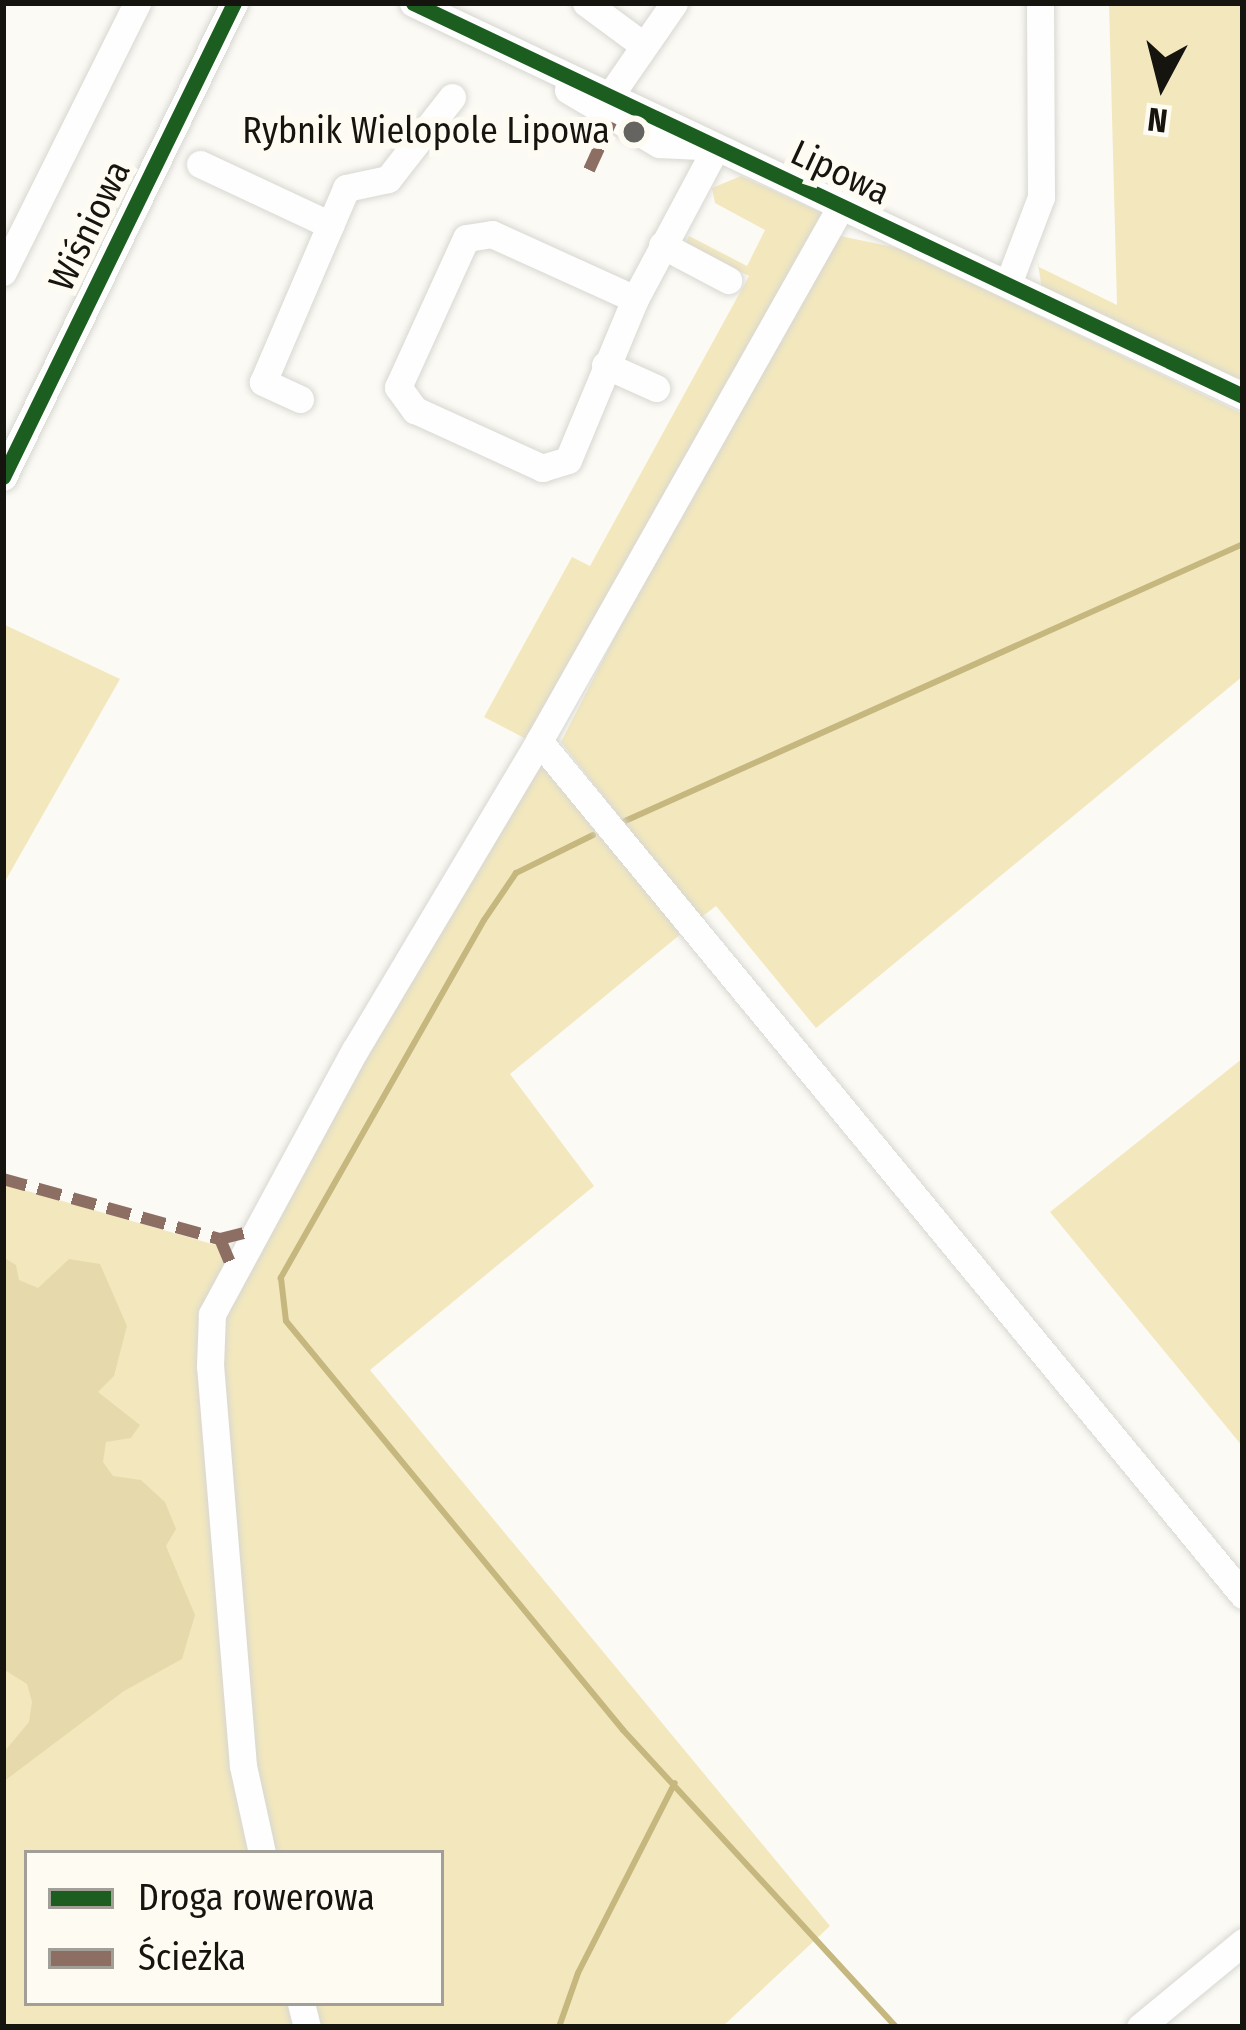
<!DOCTYPE html>
<html>
<head>
<meta charset="utf-8">
<style>
  body { margin:0 }
  #map { position:relative; width:1246px; height:2030px; overflow:hidden; background:#fbfaf5; font-family:"Fira Sans Condensed",sans-serif }
  div>[style] { position:absolute }
  .green>* { inset:0; background:#f3e8bd }
  .forest>* { inset:0; background:#e6daac }
  .stream>* { height:6px; margin:-3px; padding:0 3px; transform-origin:3px; border-radius:3px; background:#c6b77f }
  .roads { filter:drop-shadow(0 0 3px #d8d7d1) drop-shadow(0 0 3px #d8d7d1) }
  .minor>* { height:27px; margin:-13.5px; padding:0 13.5px; transform-origin:13.5px; border-radius:13.5px; background:#fefefe }
  .quiet>* { height:12px; margin-top:-6px; transform-origin:0; background:repeating-linear-gradient(90deg,#8d6e63 0 24px,transparent 0 36px) }
  .cycleway>* { height:15px; margin:-7.5px; padding:0 7.5px; transform-origin:7.5px; border-radius:7.5px; background:#1b5e20 }
  .dots>* { width:33px; height:33px; translate:-50% -50%; box-sizing:border-box; border:6px solid #fefcf2; border-radius:50% }
  span { translate:-50% -50%; white-space:nowrap; text-align:center; line-height:1.15; -webkit-text-stroke:12px #fefcf2; paint-order:stroke }
  .poi-label { font-size:36px; color:#16140f }
  .right { translate:-100% -50%; text-align:right }
  .street-label { font-size:36px; color:#16140f }
  .frame { position:absolute; inset:0; border:6px solid #16140f; pointer-events:none }
  .legend { position:absolute; left:24px; top:1850px; width:420px; height:156px; box-sizing:border-box; background:#fefcf2; border:3px solid #a19f97; margin:0; padding:15px 21px; list-style:none; font-size:36px; color:#16140f }
  .legend li { display:flex; align-items:center; gap:24px; height:60px }
  .legend b { width:60px; border:3px solid #a19f97 }
  .north { position:absolute; left:1102px; top:24px; width:120px; height:120px; -webkit-text-stroke:9px #fefcf2; paint-order:stroke; rotate:187deg; font-size:33px; font-weight:700; line-height:48px; text-align:center; color:#16140f }
  .north::after { content:''; display:block; margin:auto; width:42px; height:54px; background:#16140f; clip-path:polygon(50% 0,100% 100%,50% 72%,0 100%) }
</style>
</head>
<body>
<div id="map">
  <div class="green">
    <div style="clip-path:polygon(1109px 3px,1243px 3px,1243px 384px,1042px 289px,1037px 258px,1039px 267px,1117px 305px)"></div>
    <div style="clip-path:polygon(741px 176px,824px 214px,526px 739px,484px 717px,572px 557px,590px 566px,749px 276px,685px 245px,689px 236px,747px 266px,765px 230px,715px 203px,712px 188px)"></div>
    <div style="clip-path:polygon(840px 236px,898px 248px,1243px 414px,1243px 676px,816px 1028px,716px 906px,699px 919px,561px 742px,712px 447px)"></div>
    <div style="clip-path:polygon(3px 624px,120px 679px,3px 885px)"></div>
    <div style="clip-path:polygon(539px 750px,682px 933px,510px 1074px,594px 1186px,370px 1370px,830px 1926px,722px 2027px,315px 2027px,310px 2003px,441px 2003px,441px 1853px,273px 1853px,250px 1757px,217px 1351px,221px 1308px)"></div>
    <div style="clip-path:polygon(1243px 1058px,1243px 1447px,1050px 1212px)"></div>
    <div style="clip-path:polygon(3px 1184px,219px 1246px,227px 1262px,206px 1315px,252px 1853px,27px 1853px,27px 2003px,287px 2003px,293px 2027px,3px 2027px)"></div>
  </div>
  <div class="forest">
    <div style="clip-path:polygon(3px 1257px,16px 1265px,19px 1280px,38px 1288px,69px 1259px,100px 1264px,127px 1326px,114px 1376px,98px 1392px,140px 1425px,131px 1438px,106px 1442px,103px 1462px,113px 1476px,141px 1480px,165px 1502px,176px 1529px,166px 1546px,195px 1615px,182px 1659px,124px 1691px,3px 1782px,3px 1753px,29px 1722px,32px 1702px,27px 1684px,3px 1669px)"></div>
  </div>
  <div class="stream">
    <div style="left:625px;top:821px;width:677px;rotate:-24.14deg"></div>
    <div style="left:593px;top:835px;width:86px;rotate:153.7deg"></div>
    <div style="left:516px;top:873px;width:57px;rotate:124.2deg"></div>
    <div style="left:484px;top:920px;width:412px;rotate:119.6deg"></div>
    <div style="left:281px;top:1278px;width:43px;rotate:83.4deg"></div>
    <div style="left:286px;top:1321px;width:530px;rotate:50.51deg"></div>
    <div style="left:623px;top:1730px;width:403px;rotate:47.4deg"></div>
    <div style="left:559px;top:2027px;width:57px;rotate:-70.6deg"></div>
    <div style="left:578px;top:1973px;width:213px;rotate:-63deg"></div>
  </div>
  <div class="roads">
    <div class="minor">
      <div style="left:413px;top:3px;width:918px;rotate:25.34deg"></div>
      <div style="left:586px;top:3px;width:71px;rotate:36.4deg"></div>
      <div style="left:568px;top:90px;width:106px;rotate:30.7deg"></div>
      <div style="left:659px;top:144px;width:41px;rotate:2.8deg"></div>
      <div style="left:609px;top:97px;width:114px;rotate:-55.3deg"></div>
      <div style="left:200px;top:164px;width:144px;rotate:25.1deg"></div>
      <div style="left:841px;top:206px;width:614px;rotate:119.44deg"></div>
      <div style="left:539px;top:741px;width:1107px;rotate:50.5deg"></div>
      <div style="left:662px;top:245px;width:75px;rotate:27.9deg"></div>
      <div style="left:3px;top:272px;width:301px;rotate:-63.5deg"></div>
      <div style="left:1008px;top:284px;width:93px;rotate:-69.2deg"></div>
      <div style="left:1041px;top:197px;width:194px;rotate:-90.3deg"></div>
      <div style="left:635px;top:299px;width:157px;rotate:-155.6deg"></div>
      <div style="left:492px;top:234px;width:26px;rotate:171deg"></div>
      <div style="left:466px;top:238px;width:164px;rotate:114.5deg"></div>
      <div style="left:398px;top:387px;width:29px;rotate:54deg"></div>
      <div style="left:415px;top:410px;width:140px;rotate:24.5deg"></div>
      <div style="left:542px;top:468px;width:27px;rotate:-17deg"></div>
      <div style="left:568px;top:460px;width:174px;rotate:-67.4deg"></div>
      <div style="left:635px;top:299px;width:172px;rotate:-61.9deg"></div>
      <div style="left:605px;top:365px;width:56px;rotate:24.3deg"></div>
      <div style="left:300px;top:399px;width:41px;rotate:-155.3deg"></div>
      <div style="left:263px;top:382px;width:211px;rotate:-66.8deg"></div>
      <div style="left:346px;top:188px;width:43px;rotate:-12.1deg"></div>
      <div style="left:388px;top:179px;width:104px;rotate:-52deg"></div>
      <div style="left:3px;top:477px;width:527px;rotate:-64.02deg"></div>
      <div style="left:262px;top:1853px;width:89px;rotate:-102.3deg"></div>
      <div style="left:243px;top:1766px;width:401px;rotate:-94.7deg"></div>
      <div style="left:210px;top:1366px;width:52px;rotate:-87.8deg"></div>
      <div style="left:212px;top:1314px;width:300px;rotate:-61.6deg"></div>
      <div style="left:355px;top:1050px;width:360px;rotate:-59.2deg"></div>
      <div style="left:301px;top:2003px;width:25px;rotate:76deg"></div>
      <div style="left:1140px;top:2027px;width:134px;rotate:-39.5deg"></div>
    </div>
  </div>
  <div class="quiet">
    <div style="left:589px;top:170px;width:53px;rotate:-65.4deg"></div>
    <div style="left:3px;top:1179px;width:225px;rotate:15.5deg"></div>
    <div style="left:220px;top:1239px;width:30px;rotate:67deg"></div>
    <div style="left:220px;top:1239px;width:33px;rotate:-14deg"></div>
  </div>
  <div class="cycleway">
    <div style="left:413px;top:3px;width:918px;rotate:25.34deg"></div>
    <div style="left:3px;top:477px;width:527px;rotate:-64.02deg"></div>
  </div>
  <div class="dots">
    <div style="left:634px;top:132px;background:#666460"></div>
  </div>
  <div class="poi-label">
    <span class="right" style="left:610px;top:132px">Rybnik Wielopole Lipowa</span>
  </div>
  <div class="street-label">
    <span style="left:840px;top:173px;rotate:25deg">Lipowa</span>
    <span style="left:90px;top:226px;rotate:-64deg">Wiśniowa</span>
  </div>
  <div class="frame"></div>
  <ul class="legend">
  <li><b style="height:15px;background:#1b5e20"></b>Droga rowerowa</li>
  <li><b style="height:15px;background:#8d6e63"></b>Ścieżka</li>
  </ul>
  <div class="north">N</div>
</div>
</body>
</html>
